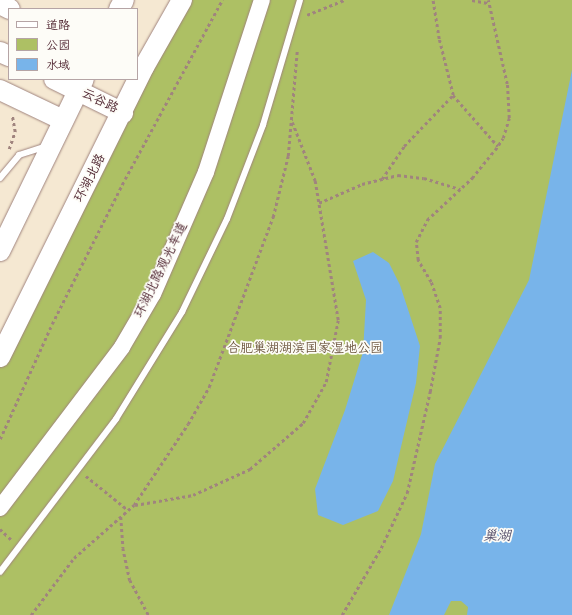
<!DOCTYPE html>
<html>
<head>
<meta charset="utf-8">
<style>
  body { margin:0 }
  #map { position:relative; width:572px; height:615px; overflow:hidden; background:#f5e8d2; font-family:"Comic Neue","LXGW WenKai TC",sans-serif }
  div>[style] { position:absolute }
  .green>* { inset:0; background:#adc064 }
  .water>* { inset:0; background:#78b4ea }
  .path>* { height:2.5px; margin-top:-1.25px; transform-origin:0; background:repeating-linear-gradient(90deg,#a0847e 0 3px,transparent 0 6px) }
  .roads { filter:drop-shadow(0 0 1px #a0847e) drop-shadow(0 0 1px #a0847e) }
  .service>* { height:6px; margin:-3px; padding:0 3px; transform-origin:3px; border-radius:3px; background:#fff }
  .tertiary>* { height:16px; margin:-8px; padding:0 8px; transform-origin:8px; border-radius:8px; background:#fff }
  .primary>* { height:20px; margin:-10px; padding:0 10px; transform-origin:10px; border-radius:10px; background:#fff }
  span { translate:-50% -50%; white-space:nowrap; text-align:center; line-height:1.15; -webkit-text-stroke:3.5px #fdfcf7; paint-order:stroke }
  .street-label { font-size:13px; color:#4a1f2b }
  .park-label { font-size:13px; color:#6d573f }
  .water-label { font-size:14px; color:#5a536e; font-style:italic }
  .legend { position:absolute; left:8px; top:8px; width:130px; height:72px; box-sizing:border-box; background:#fdfcf7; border:1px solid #b5a4a5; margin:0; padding:5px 7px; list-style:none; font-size:12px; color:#4a1f2b }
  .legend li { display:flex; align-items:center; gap:8px; height:20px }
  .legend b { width:20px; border:1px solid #b5a4a5 }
</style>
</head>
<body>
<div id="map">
  <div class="green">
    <div style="clip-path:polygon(182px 0,572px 0,572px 615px,0 615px,0 357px)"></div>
  </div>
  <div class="water">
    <div style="clip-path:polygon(572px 70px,572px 615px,467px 615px,468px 607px,461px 601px,451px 601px,444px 615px,389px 615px,421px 534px,435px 464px,529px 280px)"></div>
    <div style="clip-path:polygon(373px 252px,389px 263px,400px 285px,420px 346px,416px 383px,393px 481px,378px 511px,343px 525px,318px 515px,315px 489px,345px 410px,363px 352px,366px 300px,353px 261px)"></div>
  </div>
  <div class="path">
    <div style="left:472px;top:0;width:16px;rotate:11deg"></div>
    <div style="left:307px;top:15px;width:40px;rotate:-22deg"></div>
    <div style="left:453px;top:95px;width:68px;rotate:48.6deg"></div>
    <div style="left:9px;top:149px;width:18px;rotate:-71deg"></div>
    <div style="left:15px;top:132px;width:17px;rotate:-100deg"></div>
    <div style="left:382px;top:179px;width:40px;rotate:-56deg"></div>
    <div style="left:404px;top:146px;width:71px;rotate:-46.1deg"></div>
    <div style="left:453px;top:95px;width:58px;rotate:-104deg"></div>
    <div style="left:439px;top:39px;width:39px;rotate:-99deg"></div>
    <div style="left:319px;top:203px;width:47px;rotate:-23.8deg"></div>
    <div style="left:362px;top:184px;width:37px;rotate:-14deg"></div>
    <div style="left:398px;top:175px;width:26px;rotate:7deg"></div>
    <div style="left:424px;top:178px;width:38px;rotate:17deg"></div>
    <div style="left:0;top:439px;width:126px;rotate:-65.7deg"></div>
    <div style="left:52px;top:324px;width:162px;rotate:-63.3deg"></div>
    <div style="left:125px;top:179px;width:204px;rotate:-61.5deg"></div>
    <div style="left:86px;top:476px;width:54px;rotate:39deg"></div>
    <div style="left:135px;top:505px;width:59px;rotate:-9.8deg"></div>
    <div style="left:193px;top:495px;width:63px;rotate:-24.5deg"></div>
    <div style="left:250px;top:469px;width:70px;rotate:-41deg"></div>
    <div style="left:303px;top:423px;width:47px;rotate:-60.7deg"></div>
    <div style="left:326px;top:382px;width:63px;rotate:-79deg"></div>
    <div style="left:338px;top:320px;width:141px;rotate:-99.4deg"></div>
    <div style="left:315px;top:181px;width:63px;rotate:-111.3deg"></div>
    <div style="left:121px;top:517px;width:31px;rotate:86deg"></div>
    <div style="left:123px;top:548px;width:33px;rotate:78deg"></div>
    <div style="left:130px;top:580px;width:40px;rotate:62deg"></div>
    <div style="left:0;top:529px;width:16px;rotate:43deg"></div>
    <div style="left:31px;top:615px;width:71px;rotate:-53deg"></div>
    <div style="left:74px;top:558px;width:80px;rotate:-41.5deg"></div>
    <div style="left:134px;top:505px;width:97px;rotate:-56.3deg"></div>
    <div style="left:188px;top:424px;width:43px;rotate:-60.4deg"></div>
    <div style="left:209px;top:387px;width:182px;rotate:-69.4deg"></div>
    <div style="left:273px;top:217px;width:63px;rotate:-76.2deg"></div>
    <div style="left:288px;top:156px;width:105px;rotate:-85.1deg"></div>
    <div style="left:342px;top:615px;width:78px;rotate:-59.8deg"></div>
    <div style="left:381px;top:548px;width:61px;rotate:-64.7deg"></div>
    <div style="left:407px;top:493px;width:104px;rotate:-77.2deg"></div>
    <div style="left:430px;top:392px;width:55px;rotate:-79.5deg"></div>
    <div style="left:440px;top:338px;width:30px;rotate:-90deg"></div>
    <div style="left:440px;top:308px;width:28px;rotate:-109deg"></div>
    <div style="left:431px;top:282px;width:26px;rotate:-121deg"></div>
    <div style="left:418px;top:260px;width:18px;rotate:-96deg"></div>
    <div style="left:416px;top:242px;width:25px;rotate:-63deg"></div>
    <div style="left:427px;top:220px;width:62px;rotate:-43deg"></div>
    <div style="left:472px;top:178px;width:36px;rotate:-51deg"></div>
    <div style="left:495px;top:150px;width:14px;rotate:-56deg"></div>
    <div style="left:503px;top:138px;width:21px;rotate:-73deg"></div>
    <div style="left:509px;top:118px;width:34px;rotate:-93deg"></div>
    <div style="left:507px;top:84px;width:86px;rotate:-102.7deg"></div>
  </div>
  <div class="roads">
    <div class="service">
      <div style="left:0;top:178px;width:30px;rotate:-50deg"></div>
      <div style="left:19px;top:155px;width:29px;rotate:-18deg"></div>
      <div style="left:0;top:572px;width:192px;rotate:-52.8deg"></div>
      <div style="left:116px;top:419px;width:126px;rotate:-58.3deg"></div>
      <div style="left:182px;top:312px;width:103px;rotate:-64.2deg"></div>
      <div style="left:227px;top:219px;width:101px;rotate:-69deg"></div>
      <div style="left:263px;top:125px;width:130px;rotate:-73.5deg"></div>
    </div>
    <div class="tertiary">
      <div style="left:0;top:508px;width:202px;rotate:-52.8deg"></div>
      <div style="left:122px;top:347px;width:61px;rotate:-59.7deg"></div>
      <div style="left:153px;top:294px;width:133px;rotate:-66.5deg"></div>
      <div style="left:206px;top:172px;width:181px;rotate:-72deg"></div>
    </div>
    <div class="primary">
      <div style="left:0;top:4px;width:11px;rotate:27deg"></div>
      <div style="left:119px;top:9px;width:10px;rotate:-61deg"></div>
      <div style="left:0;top:52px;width:10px;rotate:24deg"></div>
      <div style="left:54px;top:79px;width:77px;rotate:26.2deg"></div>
      <div style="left:0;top:90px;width:70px;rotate:25.5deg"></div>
      <div style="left:0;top:251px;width:191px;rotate:-64deg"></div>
      <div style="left:0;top:357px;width:324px;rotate:-63.6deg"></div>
      <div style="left:144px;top:67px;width:77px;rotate:-60.4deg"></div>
    </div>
  </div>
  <div class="street-label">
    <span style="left:100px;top:101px;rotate:26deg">云谷路</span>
    <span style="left:90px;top:178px;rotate:-63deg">环湖北路</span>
    <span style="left:161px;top:270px;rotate:-64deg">环湖北路观光车道</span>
  </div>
  <div class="park-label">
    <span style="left:305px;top:348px">合肥巢湖湖滨国家湿地公园</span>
  </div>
  <div class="water-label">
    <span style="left:497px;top:536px">巢湖</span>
  </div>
  <ul class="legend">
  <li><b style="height:5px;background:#fff"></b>道路</li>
  <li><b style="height:11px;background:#adc064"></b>公园</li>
  <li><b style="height:11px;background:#78b4ea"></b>水域</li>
  </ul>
</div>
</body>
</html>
